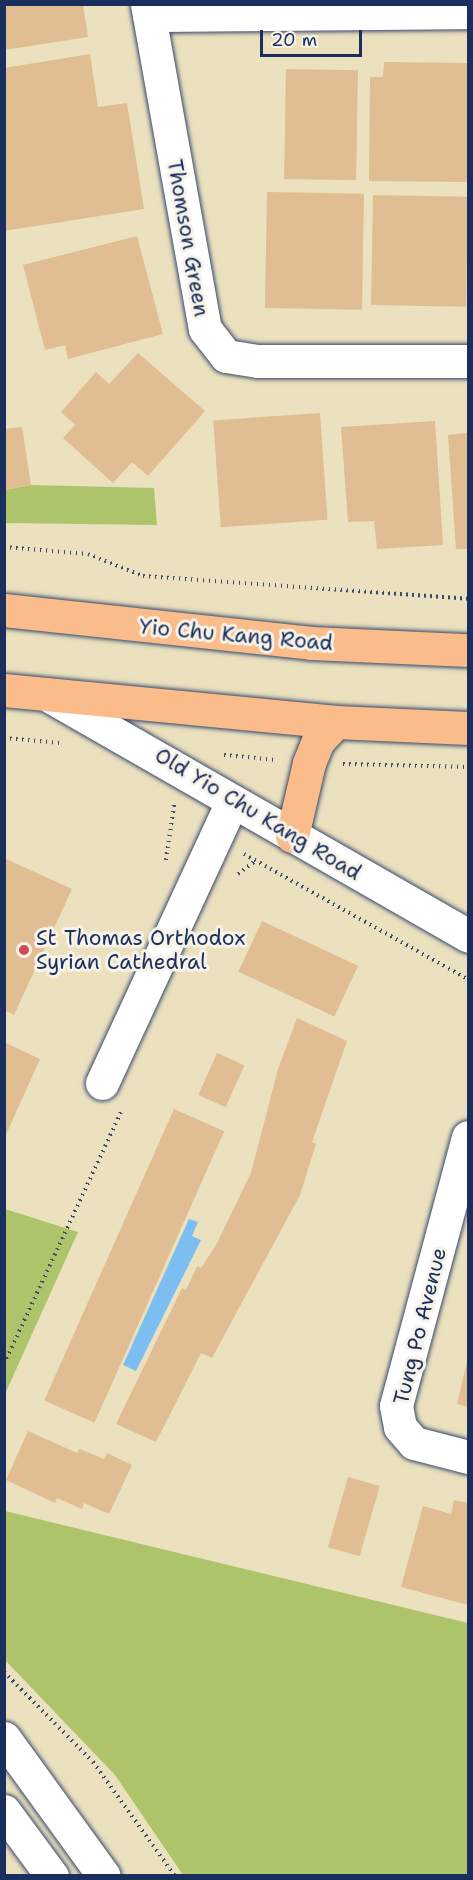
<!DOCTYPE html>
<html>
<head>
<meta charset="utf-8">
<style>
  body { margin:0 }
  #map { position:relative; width:473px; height:1880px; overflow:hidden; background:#ebe1bf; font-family:"Shantell Sans",sans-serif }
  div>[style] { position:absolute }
  .green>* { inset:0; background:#adc46a }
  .water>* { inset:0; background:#7cbef1 }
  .building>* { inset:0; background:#e0bd92; transform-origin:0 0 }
  .path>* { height:4px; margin-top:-2px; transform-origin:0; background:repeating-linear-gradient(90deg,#3a4a6d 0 1.5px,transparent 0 6px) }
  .roads { filter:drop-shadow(0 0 2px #3a4a6d) drop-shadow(0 0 2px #3a4a6d) }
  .minor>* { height:33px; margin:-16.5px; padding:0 16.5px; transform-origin:16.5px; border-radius:16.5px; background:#fff }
  .major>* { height:33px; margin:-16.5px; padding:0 16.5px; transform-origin:16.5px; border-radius:16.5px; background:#f9bc8a }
  .dots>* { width:16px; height:16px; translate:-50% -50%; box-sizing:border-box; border:3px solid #f7f3e8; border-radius:50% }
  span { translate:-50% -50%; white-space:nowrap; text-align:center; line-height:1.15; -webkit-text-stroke:6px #f7f3e8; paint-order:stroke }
  .street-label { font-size:21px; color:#1b2f5e }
  .poi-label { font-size:21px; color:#1b2f5e }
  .left { translate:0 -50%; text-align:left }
  .frame { position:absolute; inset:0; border:6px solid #1b2f5e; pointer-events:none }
  .scale { position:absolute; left:260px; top:30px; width:102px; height:27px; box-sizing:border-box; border:3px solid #1b2f5e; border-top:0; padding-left:8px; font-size:18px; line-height:21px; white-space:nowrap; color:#1b2f5e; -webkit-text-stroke:4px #f7f3e8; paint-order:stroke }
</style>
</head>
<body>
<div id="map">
  <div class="green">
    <div style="clip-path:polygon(31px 485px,154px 488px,157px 525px,5px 523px,5px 490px)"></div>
    <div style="clip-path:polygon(5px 1209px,78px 1232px,5px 1394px,4px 1209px)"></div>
    <div style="clip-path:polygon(5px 1511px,468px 1623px,468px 1875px,183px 1875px,115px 1775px,5px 1660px)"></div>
  </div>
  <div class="water">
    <div style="clip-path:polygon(189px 1219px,198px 1222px,192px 1236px,201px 1240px,136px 1371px,123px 1365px)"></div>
  </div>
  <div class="building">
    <div style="clip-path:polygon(83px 4px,88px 37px,4px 50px,4px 6px)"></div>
    <div style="clip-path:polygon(90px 54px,98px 107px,127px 103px,144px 209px,4px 231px,4px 68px)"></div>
    <div style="clip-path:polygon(384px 62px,468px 63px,468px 182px,369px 181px,370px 77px,383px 77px)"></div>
    <div style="left:286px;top:69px;width:72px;height:110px;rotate:1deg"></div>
    <div style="left:267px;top:192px;width:97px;height:116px;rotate:1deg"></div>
    <div style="left:373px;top:195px;width:95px;height:110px;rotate:1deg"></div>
    <div style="clip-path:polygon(137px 236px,163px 334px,68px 359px,65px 345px,45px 350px,23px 265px)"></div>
    <div style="clip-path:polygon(138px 353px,205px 411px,148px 476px,132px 462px,113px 483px,63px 438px,75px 425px,61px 412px,96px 372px,109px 384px)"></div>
    <div style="left:320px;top:413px;width:107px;height:107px;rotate:86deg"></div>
    <div style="clip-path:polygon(435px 421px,443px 545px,377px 549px,374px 521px,348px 522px,341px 427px)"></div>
    <div style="clip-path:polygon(22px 427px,31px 485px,4px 490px,4px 429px)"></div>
    <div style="clip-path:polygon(468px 433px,468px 549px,456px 549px,448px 435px)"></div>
    <div style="clip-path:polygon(4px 858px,72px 889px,14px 1015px,4px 1010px)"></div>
    <div style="left:262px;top:921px;width:106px;height:56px;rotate:25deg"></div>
    <div style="clip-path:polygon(297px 1018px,347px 1041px,312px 1142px,316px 1144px,300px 1195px,212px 1358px,201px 1353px,156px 1442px,116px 1424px,182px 1288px,186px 1290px,197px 1266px,201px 1268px,216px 1245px,251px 1173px,278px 1069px)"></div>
    <div style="clip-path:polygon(4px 1042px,40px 1059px,4px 1139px)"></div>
    <div style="left:217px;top:1053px;width:30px;height:46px;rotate:24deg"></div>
    <div style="left:174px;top:1109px;width:55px;height:319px;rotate:24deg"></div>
    <div style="clip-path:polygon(468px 1357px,468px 1407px,457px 1404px)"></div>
    <div style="clip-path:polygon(28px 1431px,77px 1453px,80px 1449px,104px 1459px,107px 1453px,132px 1465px,109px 1514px,84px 1503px,82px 1509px,57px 1498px,55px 1503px,6px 1480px)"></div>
    <div style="left:348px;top:1477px;width:33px;height:73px;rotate:16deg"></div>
    <div style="clip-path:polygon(454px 1500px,468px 1503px,468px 1605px,401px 1587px,423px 1506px,451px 1514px)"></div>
  </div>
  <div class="path">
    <div style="left:4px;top:547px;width:84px;rotate:4.8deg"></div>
    <div style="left:88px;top:554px;width:59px;rotate:21.8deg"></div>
    <div style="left:143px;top:576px;width:326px;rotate:4deg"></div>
    <div style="left:4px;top:738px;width:57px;rotate:5deg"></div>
    <div style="left:224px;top:755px;width:52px;rotate:5.5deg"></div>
    <div style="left:343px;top:764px;width:125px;rotate:1.4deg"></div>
    <div style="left:244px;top:854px;width:257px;rotate:29.2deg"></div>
    <div style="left:166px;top:860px;width:56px;rotate:-81.7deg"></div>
    <div style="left:238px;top:874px;width:20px;rotate:-37deg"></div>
    <div style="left:4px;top:1364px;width:278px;rotate:-65.1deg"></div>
    <div style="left:4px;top:1672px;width:127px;rotate:45.3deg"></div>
    <div style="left:93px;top:1762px;width:140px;rotate:54.3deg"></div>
  </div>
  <div class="roads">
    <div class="minor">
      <div style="left:147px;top:4px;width:330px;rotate:79.9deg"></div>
      <div style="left:205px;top:329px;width:34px;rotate:52deg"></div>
      <div style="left:226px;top:356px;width:32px;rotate:9deg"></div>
      <div style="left:258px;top:361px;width:210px"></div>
      <div style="left:149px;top:15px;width:319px;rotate:-0.5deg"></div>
      <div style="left:46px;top:694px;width:486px;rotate:29.8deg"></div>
      <div style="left:102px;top:1083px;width:310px;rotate:-65.2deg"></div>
      <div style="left:468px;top:1137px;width:278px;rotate:105deg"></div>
      <div style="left:396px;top:1406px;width:21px;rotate:79deg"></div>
      <div style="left:400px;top:1427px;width:21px;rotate:49deg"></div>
      <div style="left:414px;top:1443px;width:56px;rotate:14.5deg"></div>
      <div style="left:4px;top:1738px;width:170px;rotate:54.1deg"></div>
      <div style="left:4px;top:1811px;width:81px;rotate:53.6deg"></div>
    </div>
    <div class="major">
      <div style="left:4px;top:610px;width:309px;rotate:6.1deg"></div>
      <div style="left:311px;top:643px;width:157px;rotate:2.6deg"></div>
      <div style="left:4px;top:690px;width:334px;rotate:5.5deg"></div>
      <div style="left:336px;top:722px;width:132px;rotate:2.6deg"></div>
      <div style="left:292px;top:836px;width:75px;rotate:-76.9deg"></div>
      <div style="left:309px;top:763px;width:24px;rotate:-68deg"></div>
      <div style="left:318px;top:741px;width:26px;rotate:-47deg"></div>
    </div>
  </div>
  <div class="dots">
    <div style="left:24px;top:950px;background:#d1495b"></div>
  </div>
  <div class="street-label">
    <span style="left:188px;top:238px;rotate:80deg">Thomson Green</span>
    <span style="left:236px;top:635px;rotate:5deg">Yio Chu Kang Road</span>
    <span style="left:258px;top:814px;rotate:31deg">Old Yio Chu Kang Road</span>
    <span style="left:420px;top:1326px;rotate:-76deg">Tung Po Avenue</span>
  </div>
  <div class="poi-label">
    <span class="left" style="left:36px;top:950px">St Thomas Orthodox<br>Syrian Cathedral</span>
  </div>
  <div class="frame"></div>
  <div class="scale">20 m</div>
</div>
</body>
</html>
